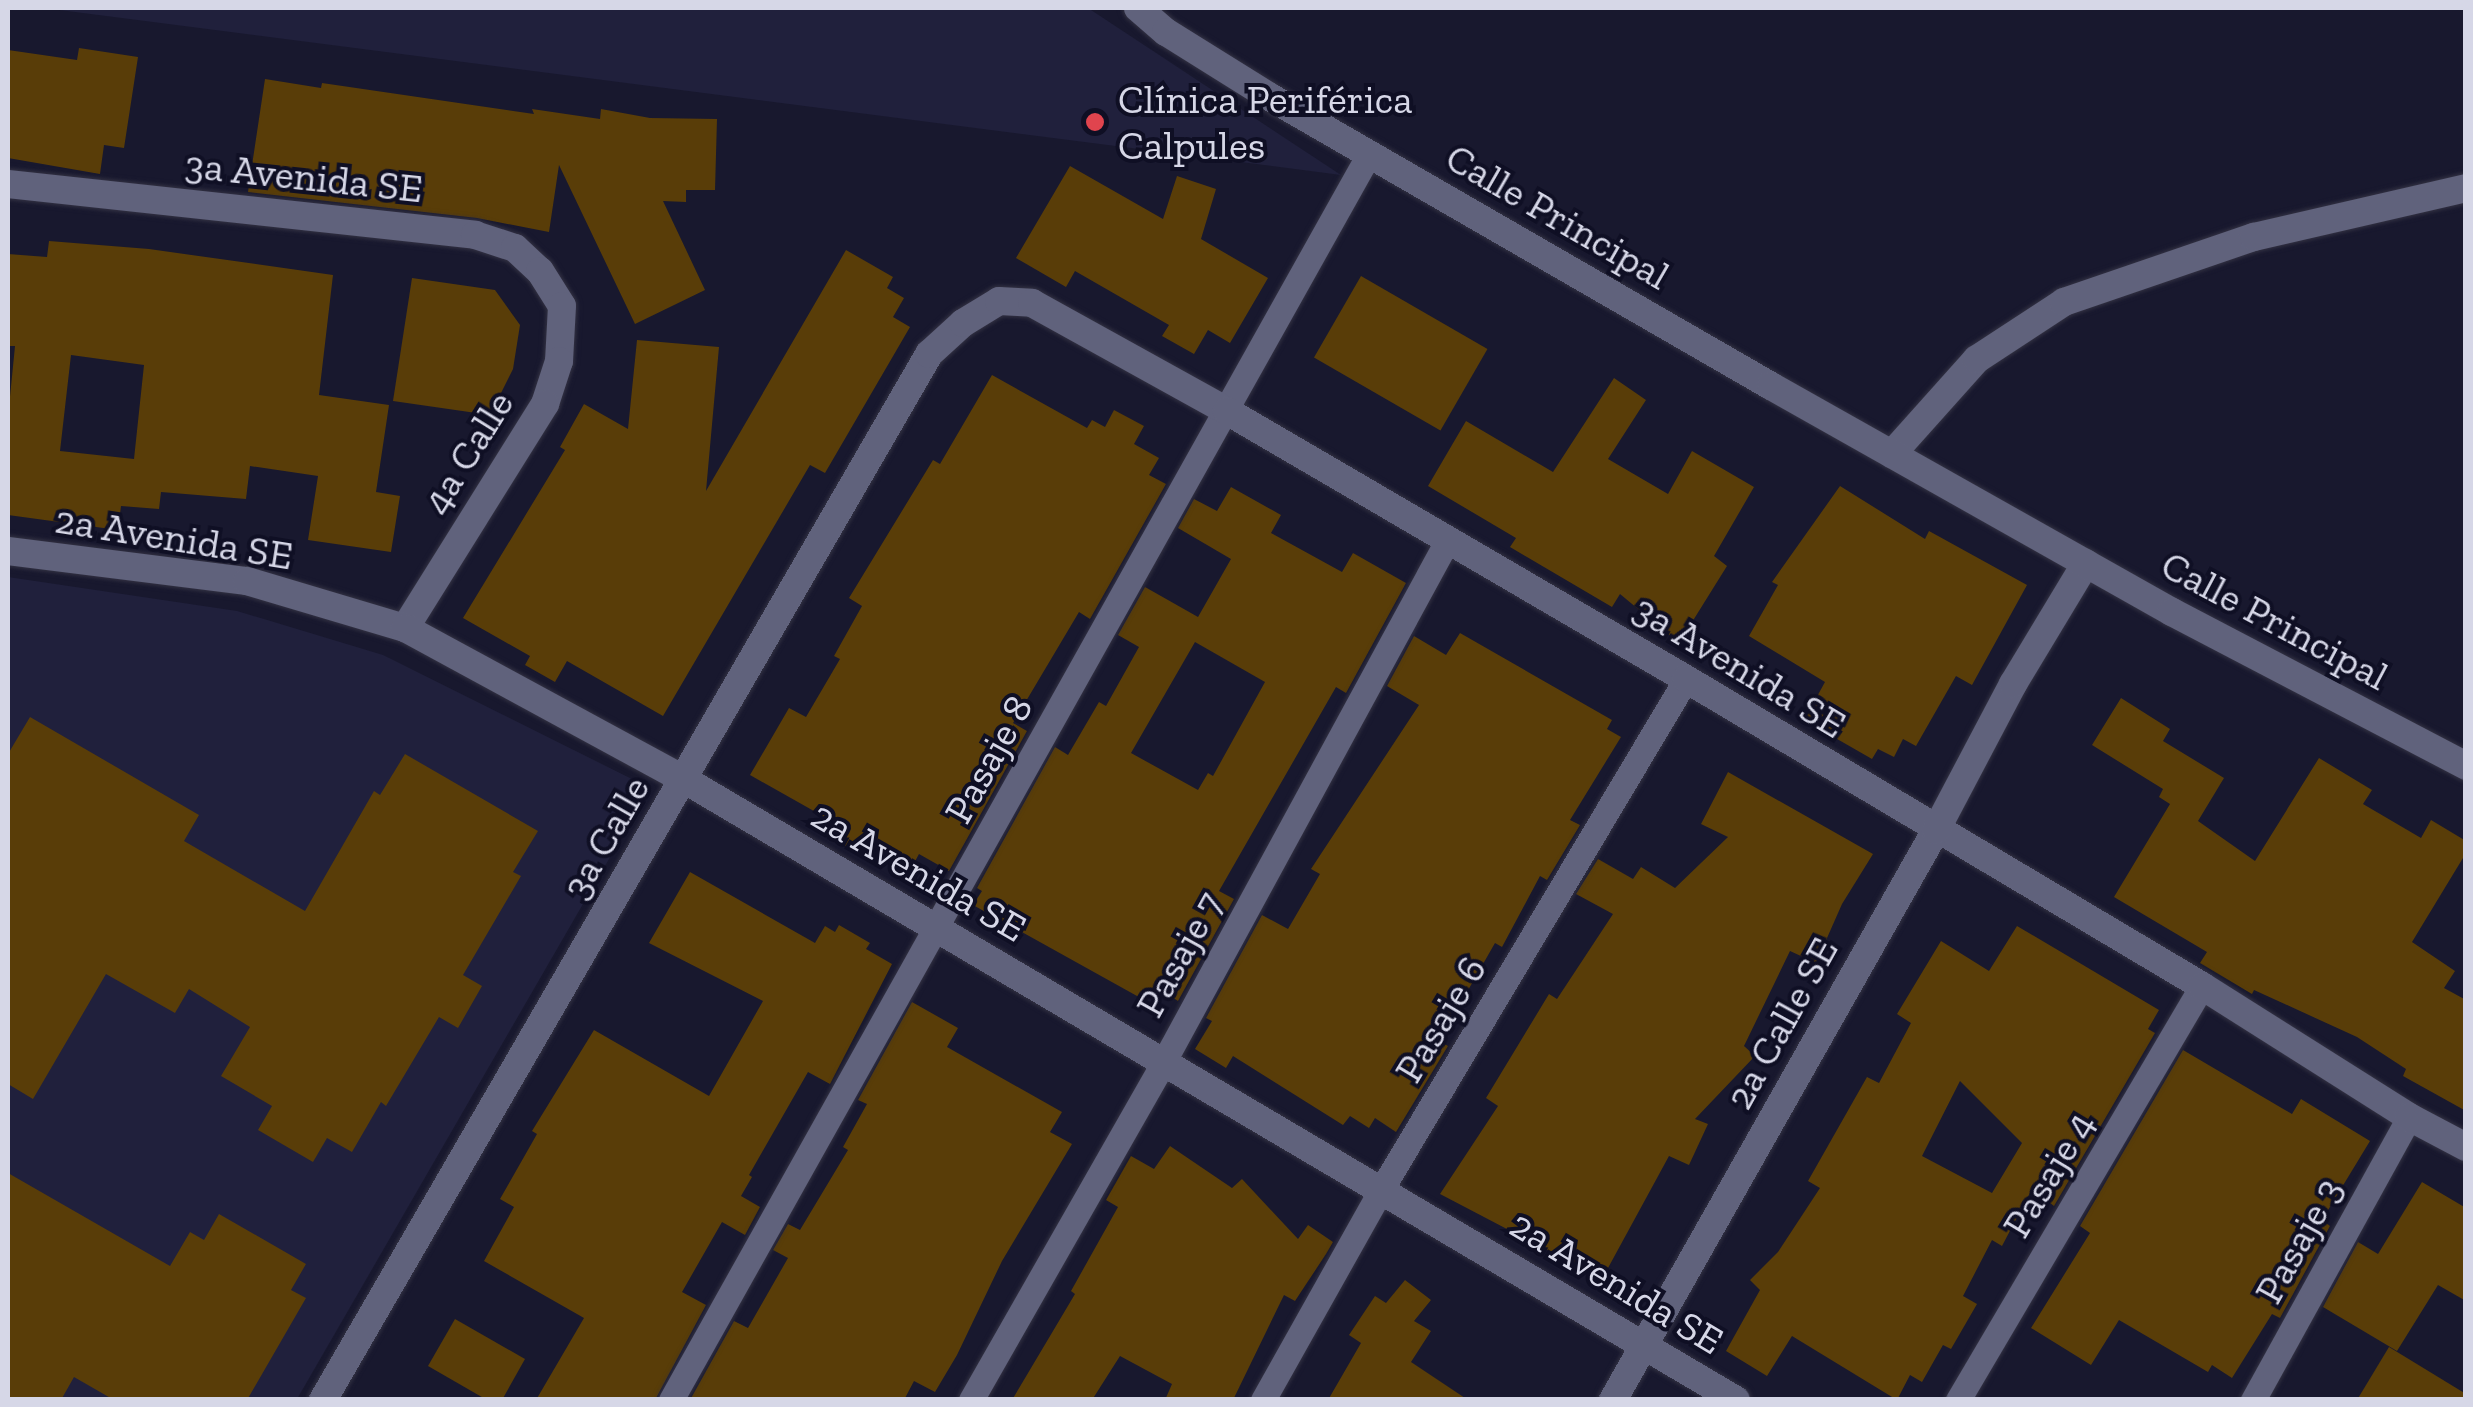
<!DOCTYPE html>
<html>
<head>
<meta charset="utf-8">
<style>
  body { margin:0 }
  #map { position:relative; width:2473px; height:1407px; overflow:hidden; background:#18182e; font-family:"Zilla Slab",serif }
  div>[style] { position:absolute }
  .built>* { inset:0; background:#20203c }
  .building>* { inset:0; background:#593d08; transform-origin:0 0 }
  .roads { filter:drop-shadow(0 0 2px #333243) drop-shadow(0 0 2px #333243) }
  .service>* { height:25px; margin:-12.5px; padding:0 12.5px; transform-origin:12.5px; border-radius:12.5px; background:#60627c }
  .minor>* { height:28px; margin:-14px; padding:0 14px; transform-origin:14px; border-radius:14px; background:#60627c }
  .tertiary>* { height:28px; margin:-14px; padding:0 14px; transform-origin:14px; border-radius:14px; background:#60627c }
  .dots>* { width:28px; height:28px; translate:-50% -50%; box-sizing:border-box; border:5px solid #0f0f24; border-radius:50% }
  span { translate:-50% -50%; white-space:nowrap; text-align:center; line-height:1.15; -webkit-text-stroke:8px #0f0f24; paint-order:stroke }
  .poi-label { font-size:40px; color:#d6d7e7 }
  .left { translate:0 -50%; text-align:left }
  .street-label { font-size:40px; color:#d6d7e7 }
  .frame { position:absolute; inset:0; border:10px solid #d6d7e7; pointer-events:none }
</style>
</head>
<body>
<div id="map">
  <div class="built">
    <div style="clip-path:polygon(44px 8px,1088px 8px,1341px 175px)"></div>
    <div style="clip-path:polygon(8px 577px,237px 611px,383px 655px,650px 788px,297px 1399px,8px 1400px)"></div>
  </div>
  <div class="building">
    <div style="clip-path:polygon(79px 48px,138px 57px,124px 148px,104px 145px,100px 174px,8px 158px,8px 50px,77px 60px)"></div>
    <div style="clip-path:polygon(265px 79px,321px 88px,322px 83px,534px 114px,532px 109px,600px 119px,601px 109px,650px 118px,717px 119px,715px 190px,686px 190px,686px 202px,663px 201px,705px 290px,635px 324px,559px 165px,549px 232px,477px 218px,248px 192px)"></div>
    <div style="clip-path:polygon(1070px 166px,1163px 219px,1177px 176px,1216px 189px,1201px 239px,1268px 278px,1230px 343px,1208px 330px,1194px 354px,1162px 336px,1169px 325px,1075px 271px,1066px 287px,1016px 258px)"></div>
    <div style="clip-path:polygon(evenodd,49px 241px,149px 249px,333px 275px,319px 395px,389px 405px,376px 492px,400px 496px,391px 552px,308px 540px,318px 476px,250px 466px,246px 499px,161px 492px,159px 509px,121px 506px,118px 530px,8px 515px,8px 417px,15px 346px,8px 346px,8px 254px,47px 257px,49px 241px,71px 355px,144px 365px,134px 459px,60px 451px,71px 355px)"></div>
    <div style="clip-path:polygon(846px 250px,893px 277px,887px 288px,904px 298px,893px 317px,910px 327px,825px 473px,810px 465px,663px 716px,567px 661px,555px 682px,525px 665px,530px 656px,463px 618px,565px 450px,560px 447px,584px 404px,628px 429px,637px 340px,719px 347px,706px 491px)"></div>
    <div style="left:1361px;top:276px;width:146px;height:94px;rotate:30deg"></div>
    <div style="clip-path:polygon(412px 278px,495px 290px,520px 325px,513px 369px,490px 415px,393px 401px)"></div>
    <div style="clip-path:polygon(992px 375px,1087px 428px,1092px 420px,1105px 427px,1114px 410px,1144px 426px,1134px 444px,1159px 458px,1149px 475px,1166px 484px,1090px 619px,1079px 612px,1013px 723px,1027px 731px,949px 871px,919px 854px,913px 865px,875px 844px,867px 858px,837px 841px,844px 828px,750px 775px,789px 708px,806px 717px,840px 659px,834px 656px,862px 606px,849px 598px,933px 460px,940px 464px)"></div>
    <div style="clip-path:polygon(1614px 378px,1646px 400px,1608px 459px,1668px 494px,1692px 451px,1754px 487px,1714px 556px,1727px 566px,1679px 643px,1620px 594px,1612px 607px,1510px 547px,1516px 538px,1428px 486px,1466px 421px,1553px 472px)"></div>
    <div style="clip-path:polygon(1840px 486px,1925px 539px,1929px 531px,2027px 585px,1972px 685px,1956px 676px,1916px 746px,1903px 739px,1894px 757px,1878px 749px,1872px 759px,1804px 720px,1825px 682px,1749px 636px,1778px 585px,1772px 582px)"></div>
    <div style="clip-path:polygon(evenodd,1231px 487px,1281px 515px,1271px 533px,1342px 572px,1353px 553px,1406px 583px,1346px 693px,1336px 687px,1219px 891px,1234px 899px,1178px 1001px,1155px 986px,1146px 1001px,973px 905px,982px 891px,977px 888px,1055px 747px,1068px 755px,1099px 702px,1106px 706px,1139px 647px,1118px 635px,1145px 587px,1198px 617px,1231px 559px,1178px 528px,1194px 499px,1217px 511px,1231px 487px,1195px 642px,1265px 682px,1213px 776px,1208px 773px,1198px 790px,1131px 753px,1195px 642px)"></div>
    <div style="clip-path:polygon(1460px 633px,1612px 720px,1607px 729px,1621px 737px,1570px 820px,1580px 825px,1547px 880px,1540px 876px,1502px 947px,1495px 943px,1439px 1041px,1448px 1046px,1396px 1132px,1375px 1118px,1369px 1128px,1350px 1116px,1343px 1125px,1233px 1056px,1226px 1068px,1195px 1049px,1212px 1021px,1206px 1018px,1262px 915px,1288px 929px,1320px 874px,1311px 869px,1419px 705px,1387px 686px,1414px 636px,1446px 655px)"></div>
    <div style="clip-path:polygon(2121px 698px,2170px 729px,2163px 741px,2224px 778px,2198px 821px,2255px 861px,2319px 758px,2372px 790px,2363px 804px,2421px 838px,2431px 820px,2466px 841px,2466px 853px,2412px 942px,2455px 971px,2444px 988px,2466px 1000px,2466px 1111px,2403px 1076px,2406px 1069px,2357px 1037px,2254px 990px,2252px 994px,2200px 963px,2207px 952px,2114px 897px,2170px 804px,2159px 797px,2163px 789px,2092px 745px)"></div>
    <div style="clip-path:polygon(30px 717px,199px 815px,184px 841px,305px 911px,374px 791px,380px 795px,405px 754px,538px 831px,513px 872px,521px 876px,463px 975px,482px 986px,458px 1028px,439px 1017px,386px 1106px,381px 1102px,352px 1152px,327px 1138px,313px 1162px,258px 1130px,272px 1106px,221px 1076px,250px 1027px,189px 989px,175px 1013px,106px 974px,33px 1099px,8px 1084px,8px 754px)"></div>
    <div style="clip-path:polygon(1728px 772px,1873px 854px,1842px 904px,1816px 963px,1790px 951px,1744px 1046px,1755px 1056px,1695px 1119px,1708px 1124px,1689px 1165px,1669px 1156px,1602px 1279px,1440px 1194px,1498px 1106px,1486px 1098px,1549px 994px,1557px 999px,1613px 914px,1576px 894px,1598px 859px,1633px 879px,1641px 867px,1675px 888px,1728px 837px,1701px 824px)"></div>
    <div style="clip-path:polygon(690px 872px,815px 943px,825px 926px,835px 932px,839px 925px,870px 943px,866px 949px,892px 964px,830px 1084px,808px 1072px,749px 1175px,752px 1177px,741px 1196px,760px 1207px,745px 1235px,722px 1222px,682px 1292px,706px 1305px,655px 1400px,536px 1400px,584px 1318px,484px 1261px,514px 1207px,500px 1199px,537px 1134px,532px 1131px,594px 1030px,709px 1096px,763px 1001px,649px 943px)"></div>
    <div style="clip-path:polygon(evenodd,2017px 926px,2159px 1010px,2148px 1029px,2155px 1033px,2054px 1206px,2032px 1189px,2002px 1246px,1992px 1240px,1963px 1296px,1977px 1304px,1951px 1349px,1943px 1345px,1922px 1382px,1910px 1375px,1897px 1400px,1792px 1336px,1767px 1376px,1726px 1351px,1760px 1290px,1750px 1280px,1778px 1252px,1820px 1188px,1808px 1181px,1867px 1077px,1879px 1083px,1911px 1023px,1897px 1014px,1941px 941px,1989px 971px,2017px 926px,1960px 1081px,2022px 1143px,1992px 1193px,1922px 1156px,1960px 1081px)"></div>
    <div style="clip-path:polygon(912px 1002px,958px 1028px,947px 1047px,1062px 1112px,1050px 1132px,1072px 1144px,1002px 1261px,957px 1355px,935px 1392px,914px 1381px,904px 1400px,690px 1400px,734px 1321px,748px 1328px,788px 1258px,773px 1250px,788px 1224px,800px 1230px,848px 1150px,843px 1147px,867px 1104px,858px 1100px)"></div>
    <div style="clip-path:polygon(2183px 1050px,2292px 1114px,2301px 1099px,2370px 1141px,2322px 1220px,2330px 1226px,2280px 1318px,2272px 1314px,2232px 1378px,2212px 1365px,2208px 1372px,2119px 1320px,2091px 1365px,2031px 1328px,2090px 1233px,2080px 1226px)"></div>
    <div style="clip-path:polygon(1170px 1146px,1232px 1188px,1242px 1179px,1298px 1239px,1308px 1225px,1333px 1242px,1326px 1254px,1295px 1301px,1284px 1295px,1233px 1400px,1165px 1400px,1172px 1384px,1120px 1356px,1092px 1400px,1012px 1400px,1075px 1294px,1071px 1291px,1118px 1207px,1106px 1200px,1131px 1156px,1154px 1169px)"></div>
    <div style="clip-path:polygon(8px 1173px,170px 1266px,190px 1232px,204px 1240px,219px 1214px,306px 1264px,291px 1290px,306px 1298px,247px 1400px,114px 1400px,74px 1377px,61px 1400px,8px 1400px)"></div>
    <div style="clip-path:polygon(2422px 1182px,2466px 1208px,2466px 1301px,2438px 1285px,2397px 1351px,2323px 1307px,2358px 1242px,2378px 1254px)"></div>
    <div style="clip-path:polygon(1405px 1280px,1431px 1300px,1414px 1321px,1431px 1331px,1411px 1362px,1468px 1400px,1328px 1400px,1361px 1343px,1349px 1335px,1375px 1296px,1386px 1303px)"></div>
    <div style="clip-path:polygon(455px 1319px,525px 1359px,502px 1400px,487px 1400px,428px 1366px)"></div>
    <div style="clip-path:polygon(2389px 1347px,2466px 1394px,2466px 1400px,2357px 1400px)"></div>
  </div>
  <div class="roads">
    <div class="service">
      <div style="left:671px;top:1400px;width:1428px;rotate:-60.74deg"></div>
      <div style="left:971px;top:1400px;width:390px;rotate:-60.3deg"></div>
      <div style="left:1164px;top:1061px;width:592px;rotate:-61.44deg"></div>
      <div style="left:1263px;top:1400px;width:241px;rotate:-60.7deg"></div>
      <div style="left:1381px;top:1190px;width:595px;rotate:-59.17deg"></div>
      <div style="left:1958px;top:1400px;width:481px;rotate:-59.5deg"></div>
      <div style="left:2253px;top:1400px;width:323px;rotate:-61.1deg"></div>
    </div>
    <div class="minor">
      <div style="left:8px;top:184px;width:470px;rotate:6.2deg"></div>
      <div style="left:475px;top:235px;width:42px;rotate:18deg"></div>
      <div style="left:515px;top:248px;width:34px;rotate:43deg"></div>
      <div style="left:540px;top:271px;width:41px;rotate:57.8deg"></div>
      <div style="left:562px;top:306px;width:55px;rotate:93.1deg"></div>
      <div style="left:559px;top:361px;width:45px;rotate:108deg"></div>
      <div style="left:545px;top:404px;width:264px;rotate:122deg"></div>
      <div style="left:1892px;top:454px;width:127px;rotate:-48.2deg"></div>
      <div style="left:1977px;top:359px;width:104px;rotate:-33.2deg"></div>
      <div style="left:2064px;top:302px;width:201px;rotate:-18.9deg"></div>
      <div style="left:2254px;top:237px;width:218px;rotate:-13deg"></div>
      <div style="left:8px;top:551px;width:241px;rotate:7.2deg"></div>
      <div style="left:247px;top:581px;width:165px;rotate:16.6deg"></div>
      <div style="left:405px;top:628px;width:319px;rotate:28.5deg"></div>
      <div style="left:685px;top:780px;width:1220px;rotate:30.54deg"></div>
      <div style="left:323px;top:1400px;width:1209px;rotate:-59.91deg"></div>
      <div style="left:929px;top:354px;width:46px;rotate:-42.4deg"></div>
      <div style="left:963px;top:323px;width:42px;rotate:-31.4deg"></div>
      <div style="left:999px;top:301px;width:33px;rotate:3deg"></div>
      <div style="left:1032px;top:303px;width:223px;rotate:29deg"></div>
      <div style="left:1227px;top:411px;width:532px;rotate:30.28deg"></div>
      <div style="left:1686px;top:679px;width:600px;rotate:30.75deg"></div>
      <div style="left:2202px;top:986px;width:245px;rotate:32.3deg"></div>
      <div style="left:2409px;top:1117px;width:64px;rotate:27.8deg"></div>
      <div style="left:1613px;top:1400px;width:655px;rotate:-60.46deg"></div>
      <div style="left:1936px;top:830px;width:165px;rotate:-62.2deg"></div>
      <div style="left:2013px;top:684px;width:141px;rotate:-58.9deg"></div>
    </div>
    <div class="tertiary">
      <div style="left:1138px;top:8px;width:37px;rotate:41deg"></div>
      <div style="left:1166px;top:32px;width:123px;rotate:32deg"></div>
      <div style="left:1270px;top:97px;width:578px;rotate:29.98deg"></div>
      <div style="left:1771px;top:386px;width:460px;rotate:29.4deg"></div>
      <div style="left:2172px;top:612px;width:332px;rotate:27.6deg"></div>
    </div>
  </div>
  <div class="dots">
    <div style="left:1095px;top:122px;background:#e0444e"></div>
  </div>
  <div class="poi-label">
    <span class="left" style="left:1118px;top:122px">Clínica Periférica<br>Calpules</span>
  </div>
  <div class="street-label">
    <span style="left:304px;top:176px;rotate:6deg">3a Avenida SE</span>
    <span style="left:1558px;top:216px;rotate:30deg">Calle Principal</span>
    <span style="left:467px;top:452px;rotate:-58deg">4a Calle</span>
    <span style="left:174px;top:537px;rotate:9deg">2a Avenida SE</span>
    <span style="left:2275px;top:620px;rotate:28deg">Calle Principal</span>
    <span style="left:1740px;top:666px;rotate:31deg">3a Avenida SE</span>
    <span style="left:988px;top:759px;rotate:-61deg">Pasaje 8</span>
    <span style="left:605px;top:837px;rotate:-60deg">3a Calle</span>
    <span style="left:919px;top:871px;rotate:30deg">2a Avenida SE</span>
    <span style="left:1179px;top:954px;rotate:-61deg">Pasaje 7</span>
    <span style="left:1440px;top:1019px;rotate:-59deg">Pasaje 6</span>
    <span style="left:1781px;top:1023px;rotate:-61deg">2a Calle SE</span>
    <span style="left:2048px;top:1174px;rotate:-59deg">Pasaje 4</span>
    <span style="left:2298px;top:1240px;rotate:-61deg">Pasaje 3</span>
    <span style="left:1617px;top:1282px;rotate:31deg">2a Avenida SE</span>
  </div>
  <div class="frame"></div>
</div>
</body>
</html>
